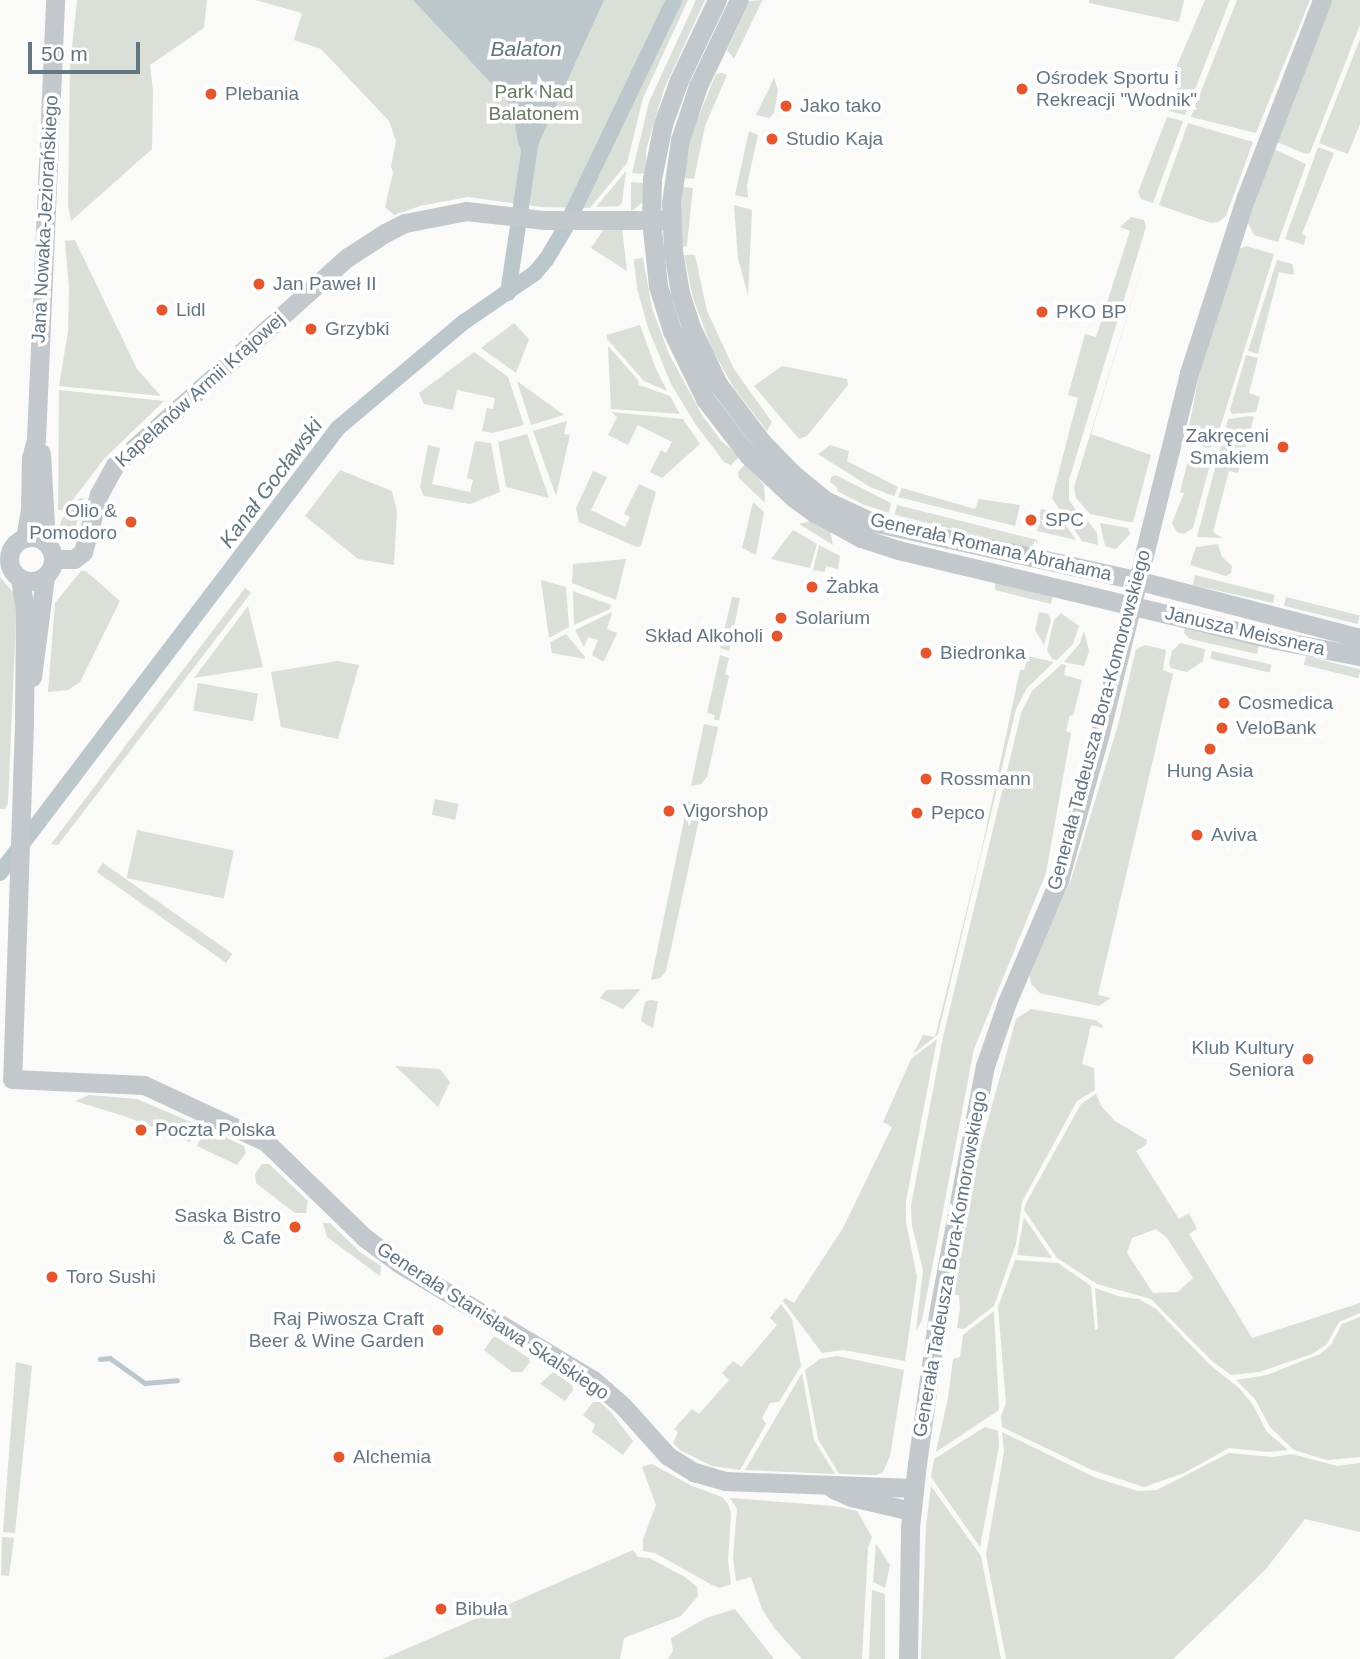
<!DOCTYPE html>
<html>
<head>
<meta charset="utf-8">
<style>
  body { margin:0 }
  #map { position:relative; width:1360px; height:1659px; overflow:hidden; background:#fafaf8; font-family:Helvetica,sans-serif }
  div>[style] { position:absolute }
  .green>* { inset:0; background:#dadfd7; transform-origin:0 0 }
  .water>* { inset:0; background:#bbc7cb }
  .stream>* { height:4.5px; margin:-2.25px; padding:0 2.25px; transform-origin:2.25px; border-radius:2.25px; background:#bbc7cb }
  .canal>* { height:16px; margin:-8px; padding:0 8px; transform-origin:8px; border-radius:8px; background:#bbc7cb }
  .minor>* { height:19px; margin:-9.5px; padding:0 9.5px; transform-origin:9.5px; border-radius:9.5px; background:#c3c8cc }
  .minor>.ring { margin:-9.5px; padding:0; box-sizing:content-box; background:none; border:19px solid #c3c8cc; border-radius:50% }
  .dots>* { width:19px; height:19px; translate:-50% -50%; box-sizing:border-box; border:4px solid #fff; border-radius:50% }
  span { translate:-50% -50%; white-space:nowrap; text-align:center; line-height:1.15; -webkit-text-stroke:7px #fff; paint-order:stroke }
  .poi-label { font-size:19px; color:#657683 }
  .left { translate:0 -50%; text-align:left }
  .right { translate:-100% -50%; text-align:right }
  .park-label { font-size:19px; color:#687a64 }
  .street-label { font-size:19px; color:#657683 }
  .water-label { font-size:21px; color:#60757c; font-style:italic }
  .scale { position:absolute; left:28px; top:42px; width:112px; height:32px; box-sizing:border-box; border:4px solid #657683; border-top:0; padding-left:9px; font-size:21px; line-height:24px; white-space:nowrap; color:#657683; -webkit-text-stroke:5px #fff; paint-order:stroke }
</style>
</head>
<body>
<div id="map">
  <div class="green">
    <div style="clip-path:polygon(77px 0,207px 0,204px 28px,150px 65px,153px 91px,152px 149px,71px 221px,68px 205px,70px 67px)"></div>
    <div style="clip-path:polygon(255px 0,688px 0,643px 98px,627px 163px,590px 208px,542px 207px,468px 197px,420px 206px,394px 215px,385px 207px,393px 173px,391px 166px,396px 141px,389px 121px,321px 49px,294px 40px,302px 13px)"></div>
    <div style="clip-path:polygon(696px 0,705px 0,664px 89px,646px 150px,647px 174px,632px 173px,649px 102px)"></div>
    <div style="clip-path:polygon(763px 0,762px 1px,734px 59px,727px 50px,750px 1px)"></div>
    <div style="clip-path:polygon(1089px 0,1184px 0,1179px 22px,1089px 3px)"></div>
    <div style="clip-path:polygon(1205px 0,1230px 0,1185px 115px,1169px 111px,1180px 82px,1172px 77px)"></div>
    <div style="clip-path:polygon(1237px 0,1310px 0,1256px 133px,1191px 117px)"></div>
    <div style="clip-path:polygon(1332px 0,1360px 0,1360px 25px,1310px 153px,1306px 154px,1277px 142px)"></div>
    <div style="clip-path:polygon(1360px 39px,1360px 124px,1348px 154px,1319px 143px)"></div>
    <div style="clip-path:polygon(722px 73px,727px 75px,705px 126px,694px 179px,683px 178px,692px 133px,716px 74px)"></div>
    <div style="clip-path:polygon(774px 78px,778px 90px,774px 113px,769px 118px,756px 115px)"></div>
    <div style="clip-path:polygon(1167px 117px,1183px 121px,1153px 203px,1141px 199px,1138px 192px)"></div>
    <div style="clip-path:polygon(1188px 123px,1253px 142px,1226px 216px,1218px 222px,1211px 223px,1159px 205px)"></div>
    <div style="clip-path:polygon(749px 131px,758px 135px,747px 185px,748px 198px,735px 195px)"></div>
    <div style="clip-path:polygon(1318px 147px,1334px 153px,1302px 234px,1306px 236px,1304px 245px,1285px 239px)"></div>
    <div style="clip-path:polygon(1272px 148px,1306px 164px,1278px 242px,1254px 235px,1248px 223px)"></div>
    <div style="clip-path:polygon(626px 171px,622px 203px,619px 206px,596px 207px)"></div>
    <div style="clip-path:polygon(631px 182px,646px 183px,643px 202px,631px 212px)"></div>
    <div style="left:683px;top:187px;width:10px;height:59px;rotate:6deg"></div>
    <div style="clip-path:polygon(734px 205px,752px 210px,748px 295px,738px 259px)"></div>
    <div style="clip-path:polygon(1131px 217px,1144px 220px,1146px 227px,1069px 480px,1069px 500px,1078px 513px,1059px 509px,1052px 498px,1078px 398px,1068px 395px,1085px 334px,1096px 337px,1130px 231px,1120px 227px)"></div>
    <div style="clip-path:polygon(1155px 225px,1091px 434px,1151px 455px,1133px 522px,1129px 522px,1090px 514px,1076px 498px,1074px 487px)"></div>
    <div style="clip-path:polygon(622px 228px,627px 271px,591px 248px,604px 229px)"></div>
    <div style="clip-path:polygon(75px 240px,137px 369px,161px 396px,59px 386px,68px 331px,69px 288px,65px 241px)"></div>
    <div style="clip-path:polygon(1246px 246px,1274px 254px,1215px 444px,1209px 448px,1186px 442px,1201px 365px,1239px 249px)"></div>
    <div style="clip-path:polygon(684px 255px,695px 255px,707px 311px,734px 369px,772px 422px,767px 431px,734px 388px,712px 349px,693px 298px)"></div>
    <div style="clip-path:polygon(643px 258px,652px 308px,669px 354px,702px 415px,722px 442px,740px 456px,731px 465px,724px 462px,696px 425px,671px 384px,648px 328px,637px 288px,634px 262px,635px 259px)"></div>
    <div style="clip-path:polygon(1277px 260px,1292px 264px,1294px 271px,1293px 275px,1279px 272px,1258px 354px,1248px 351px)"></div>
    <div style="clip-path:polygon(514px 323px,529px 339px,516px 373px,481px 348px)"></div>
    <div style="clip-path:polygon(640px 325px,656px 369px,667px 391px,644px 381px,607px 339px,607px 335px)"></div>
    <div style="clip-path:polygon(608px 346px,638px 380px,639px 385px,670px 396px,680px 414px,611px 409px)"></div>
    <div style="clip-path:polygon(474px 352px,508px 377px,524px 425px,492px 433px,482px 431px,487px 408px,493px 409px,495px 398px,457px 390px,453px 410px,424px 404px,419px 393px)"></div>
    <div style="clip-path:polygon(1246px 355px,1258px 358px,1249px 393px,1260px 397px,1256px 412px,1232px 414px,1230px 410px)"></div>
    <div style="clip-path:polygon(782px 366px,847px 379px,848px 385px,807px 436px,799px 439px,754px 386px)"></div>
    <div style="clip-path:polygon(517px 381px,564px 415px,531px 425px)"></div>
    <div style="clip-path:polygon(59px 390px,164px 401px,104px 459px,65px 510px,58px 510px)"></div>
    <div style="clip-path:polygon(611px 412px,683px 419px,700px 444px,662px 478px,650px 472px,661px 450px,666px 453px,672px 442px,638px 425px,628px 445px,608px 435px,617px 417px)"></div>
    <div style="clip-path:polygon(1250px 416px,1254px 417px,1238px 473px,1229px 471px,1213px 532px,1222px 538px,1197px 537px,1228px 419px)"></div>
    <div style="clip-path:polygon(567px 421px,564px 434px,570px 435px,556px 496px,533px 431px)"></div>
    <div style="clip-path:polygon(527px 434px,549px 498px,506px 487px,498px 442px)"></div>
    <div style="clip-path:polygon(475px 441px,491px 443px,500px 492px,470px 504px,424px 496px,420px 487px,428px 445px,440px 448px,432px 484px,470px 492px,473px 480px,467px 478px)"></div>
    <div style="clip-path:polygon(830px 445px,849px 451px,847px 461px,898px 487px,894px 496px,870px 487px,818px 454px)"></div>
    <div style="clip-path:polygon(1196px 449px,1208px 452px,1212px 457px,1193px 528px,1184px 534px,1177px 532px,1172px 523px,1184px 493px,1180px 492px,1190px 453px)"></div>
    <div style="clip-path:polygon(746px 463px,764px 485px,765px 503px,739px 478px,738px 472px)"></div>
    <div style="clip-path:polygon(340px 470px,392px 491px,397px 511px,394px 565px,358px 559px,305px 516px)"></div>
    <div style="clip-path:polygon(593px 471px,607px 477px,591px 510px,625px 527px,630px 517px,624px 514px,639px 484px,656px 492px,641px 546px,637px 547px,579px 522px,576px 508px)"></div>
    <div style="clip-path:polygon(836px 475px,891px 503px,889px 513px,862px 504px,837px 491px,838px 488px,830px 482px,831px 477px)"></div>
    <div style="clip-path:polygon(902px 488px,975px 509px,979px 499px,1020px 505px,1015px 526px,898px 497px)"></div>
    <div style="clip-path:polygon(80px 498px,84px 499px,71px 543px,60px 527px,61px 520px)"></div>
    <div style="clip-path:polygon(753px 502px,764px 512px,756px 555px,742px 548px)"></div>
    <div style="left:897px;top:505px;width:145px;height:10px;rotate:14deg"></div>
    <div style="clip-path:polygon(1041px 509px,1057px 512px,1076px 540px,1037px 531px)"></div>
    <div style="clip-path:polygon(1065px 516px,1087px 520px,1097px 533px,1098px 545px,1082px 541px)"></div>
    <div style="clip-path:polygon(810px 521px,830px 531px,833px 545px,799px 524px)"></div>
    <div style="clip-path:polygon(1100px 523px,1128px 528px,1130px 534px,1116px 549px,1105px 546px)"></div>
    <div style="clip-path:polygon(793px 530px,817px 544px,810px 568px,771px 559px)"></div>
    <div style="clip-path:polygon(1218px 544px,1222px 557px,1232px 566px,1231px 573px,1226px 576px,1190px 565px,1196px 547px)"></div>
    <div style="clip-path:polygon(819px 545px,840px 556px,838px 569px,826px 566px,825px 572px,813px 570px)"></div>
    <div style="clip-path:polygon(626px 559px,616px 600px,572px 583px,573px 564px)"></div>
    <div style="clip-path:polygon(81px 571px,86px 571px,120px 601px,80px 682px,68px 690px,48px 692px,55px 603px)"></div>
    <div style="clip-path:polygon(1195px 575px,1275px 595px,1273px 603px,1193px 585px)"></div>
    <div style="clip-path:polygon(0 577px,17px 597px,8px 803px,5px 809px,0 809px)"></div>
    <div style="clip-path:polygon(541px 580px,566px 587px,569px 627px,549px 638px)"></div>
    <div style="clip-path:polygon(995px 583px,1053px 596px,1051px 604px,995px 590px)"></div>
    <div style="clip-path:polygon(245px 588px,251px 593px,58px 845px,51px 844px)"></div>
    <div style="clip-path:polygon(573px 591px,611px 605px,610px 609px,574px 625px)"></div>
    <div style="clip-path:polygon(732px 597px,740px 598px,729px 651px,720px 648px)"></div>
    <div style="left:1286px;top:597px;width:76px;height:9px;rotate:14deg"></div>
    <div style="clip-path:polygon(248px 606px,263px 667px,194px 678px)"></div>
    <div style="clip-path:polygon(612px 612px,607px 629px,617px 633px,604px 661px,602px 661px,592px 655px,598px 640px,588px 637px,584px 647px,575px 630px)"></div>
    <div style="clip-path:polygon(1039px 612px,1048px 614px,1051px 620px,1044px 645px,1035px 630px)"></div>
    <div style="clip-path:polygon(1061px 613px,1079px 626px,1073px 644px,1057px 660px,1052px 659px,1047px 650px,1054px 620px)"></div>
    <div style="clip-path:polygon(1185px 628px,1259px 645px,1257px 654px,1190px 639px,1184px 633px)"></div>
    <div style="clip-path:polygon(1084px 631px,1089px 651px,1084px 666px,1064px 662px,1080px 643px)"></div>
    <div style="clip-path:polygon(566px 634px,585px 657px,585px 659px,552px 653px,550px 642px)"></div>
    <div style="clip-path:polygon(1180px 643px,1205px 649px,1203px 661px,1187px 672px,1171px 668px,1169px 664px,1172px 651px)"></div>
    <div style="clip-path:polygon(1145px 645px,1166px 650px,1163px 670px,1173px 674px,1098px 995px,1111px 998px,1099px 1006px,1040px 993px,1031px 984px,1029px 971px,1071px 880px,1118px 725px,1136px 649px)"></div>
    <div style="left:1212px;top:651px;width:61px;height:8px;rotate:13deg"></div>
    <div style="clip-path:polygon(720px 655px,729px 658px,725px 674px,729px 676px,719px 720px,714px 720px,715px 715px,707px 713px)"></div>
    <div style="clip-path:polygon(1028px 656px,1054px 662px,1027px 688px,1016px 709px,938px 1034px,935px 1037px,913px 1054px,923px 1035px,935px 1037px,980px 857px,1020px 670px,1024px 670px)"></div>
    <div style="left:1306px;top:656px;width:56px;height:9px;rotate:14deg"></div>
    <div style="clip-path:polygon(338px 661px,359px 665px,338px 739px,281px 727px,271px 672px)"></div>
    <div style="clip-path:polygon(1062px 664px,1066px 665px,1064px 675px,1082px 680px,1073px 716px,1070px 715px,1066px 731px,1071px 733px,1046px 873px,974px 1049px,922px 1320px,916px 1331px,923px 1270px,912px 1226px,911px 1206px,943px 1037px,1021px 713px,1032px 691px)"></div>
    <div style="left:198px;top:683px;width:61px;height:28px;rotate:10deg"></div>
    <div style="clip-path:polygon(704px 724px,718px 727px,716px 737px,707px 777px,701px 784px,691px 786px)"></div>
    <div style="left:435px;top:799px;width:24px;height:16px;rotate:12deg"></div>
    <div style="clip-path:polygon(688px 801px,697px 806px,700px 815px,666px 971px,660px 978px,651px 980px)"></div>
    <div style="left:137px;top:830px;width:99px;height:49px;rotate:12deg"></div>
    <div style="left:103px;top:863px;width:158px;height:11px;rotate:35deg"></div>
    <div style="clip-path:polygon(641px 989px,623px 1009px,600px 998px,606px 990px)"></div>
    <div style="clip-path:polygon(650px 1000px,658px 1001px,653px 1028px,641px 1021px,645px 1002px)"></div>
    <div style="clip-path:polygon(1031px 1009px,1095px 1020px,1102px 1025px,1103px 1028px,1091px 1025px,1082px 1064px,1094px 1068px,1095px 1090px,1077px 1101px,1022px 1202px,1016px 1244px,994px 1306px,964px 1329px,957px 1328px,960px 1308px,959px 1295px,955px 1295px,955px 1276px,976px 1163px,1016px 1019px)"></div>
    <div style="clip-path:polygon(937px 1039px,906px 1201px,906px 1222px,917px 1277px,905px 1361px,843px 1350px,822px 1353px,783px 1301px,785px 1298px,794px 1303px,843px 1228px,892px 1127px,883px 1122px,911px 1059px)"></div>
    <div style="clip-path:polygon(395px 1066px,440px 1069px,450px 1082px,438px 1107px)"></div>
    <div style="clip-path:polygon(evenodd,1096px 1094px,1102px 1107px,1115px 1121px,1147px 1140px,1146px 1145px,1136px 1151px,1179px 1219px,1189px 1213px,1197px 1229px,1189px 1234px,1252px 1338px,1360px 1303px,1360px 1313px,1339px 1322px,1327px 1344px,1312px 1354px,1259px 1372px,1231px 1375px,1212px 1361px,1151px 1299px,1097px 1284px,1057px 1258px,1024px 1210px,1026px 1203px,1081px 1104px,1096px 1094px,1156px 1229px,1167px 1238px,1193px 1278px,1178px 1292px,1153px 1293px,1127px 1253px,1132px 1238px,1156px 1229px)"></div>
    <div style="clip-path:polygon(89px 1095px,137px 1099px,198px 1125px,190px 1142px,127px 1117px,75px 1101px)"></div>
    <div style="clip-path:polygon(205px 1128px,244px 1146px,246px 1153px,237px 1165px,197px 1146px)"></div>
    <div style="clip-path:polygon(262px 1164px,269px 1164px,308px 1201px,306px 1213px,295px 1213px,256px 1183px,255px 1174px)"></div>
    <div style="clip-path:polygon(1024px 1217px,1052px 1258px,1017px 1255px)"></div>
    <div style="clip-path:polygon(323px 1223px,330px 1223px,360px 1252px,381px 1266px,380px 1276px,327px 1237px)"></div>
    <div style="clip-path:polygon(1015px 1260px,1058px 1263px,1091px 1286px,1095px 1330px,1098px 1329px,1095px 1288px,1121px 1297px,1139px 1299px,1156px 1309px,1209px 1364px,1239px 1388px,1253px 1405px,1267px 1432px,1288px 1450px,1267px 1452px,1229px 1448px,1184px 1473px,1144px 1487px,1092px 1470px,1002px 1427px,1001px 1416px,1006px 1403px,998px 1307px)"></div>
    <div style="clip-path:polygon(781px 1304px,792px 1319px,801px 1366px,779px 1402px,770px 1403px,762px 1418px,766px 1424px,740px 1470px,712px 1466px,680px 1450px,673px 1443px,678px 1432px,674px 1429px,692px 1409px,699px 1414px,729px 1380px,722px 1373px,733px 1361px,741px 1367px,777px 1325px,770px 1318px)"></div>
    <div style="clip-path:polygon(994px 1311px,999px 1410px,936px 1452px,948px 1398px,953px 1359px,960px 1357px,963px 1335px)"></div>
    <div style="clip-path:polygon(1360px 1317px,1360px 1457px,1327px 1460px,1294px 1450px,1270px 1427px,1255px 1399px,1236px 1380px,1267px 1375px,1320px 1354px,1331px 1345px,1342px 1324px)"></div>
    <div style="clip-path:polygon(494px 1336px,529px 1358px,530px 1362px,522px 1372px,512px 1372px,484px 1350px)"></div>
    <div style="clip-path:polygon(837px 1356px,904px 1370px,890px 1456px,883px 1472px,876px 1475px,839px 1474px,818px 1439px,805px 1370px,820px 1359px)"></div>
    <div style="clip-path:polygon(16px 1362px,32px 1366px,15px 1533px,3px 1532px)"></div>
    <div style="clip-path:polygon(553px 1372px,572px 1385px,573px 1390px,565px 1401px,540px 1384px)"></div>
    <div style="clip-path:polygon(802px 1373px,814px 1440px,835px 1474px,745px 1470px)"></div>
    <div style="clip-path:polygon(593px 1402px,600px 1402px,610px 1411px,633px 1441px,623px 1455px,592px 1432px,595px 1425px,583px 1415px)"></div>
    <div style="clip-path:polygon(985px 1427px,998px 1431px,999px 1446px,980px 1547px,931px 1477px,934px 1459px)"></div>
    <div style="clip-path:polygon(1002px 1432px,1096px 1478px,1138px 1491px,1157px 1490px,1229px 1453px,1273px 1457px,1292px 1454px,1337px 1466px,1360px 1463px,1360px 1532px,1305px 1519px,1266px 1569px,1173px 1659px,1006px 1659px,986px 1555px,1004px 1451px)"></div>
    <div style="clip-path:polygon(652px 1464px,692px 1486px,722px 1497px,728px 1504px,731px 1513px,728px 1561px,731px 1584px,720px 1588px,712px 1585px,655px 1553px,643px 1551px,643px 1539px,656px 1505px,642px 1467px)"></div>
    <div style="clip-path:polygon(931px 1486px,981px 1556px,1001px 1659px,921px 1659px,926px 1526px)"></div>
    <div style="clip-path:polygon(730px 1498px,834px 1506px,857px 1511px,872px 1537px,868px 1548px,862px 1659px,802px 1659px,775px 1629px,762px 1609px,751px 1577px,736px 1581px,733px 1557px,737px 1509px)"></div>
    <div style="clip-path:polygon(2px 1537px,14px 1538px,9px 1576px,1px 1575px)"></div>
    <div style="clip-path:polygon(876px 1544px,890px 1565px,885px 1588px,873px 1582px)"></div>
    <div style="clip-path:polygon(633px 1550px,638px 1557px,649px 1558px,685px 1577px,697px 1587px,698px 1596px,681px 1616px,624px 1638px,620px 1659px,383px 1659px)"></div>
    <div style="clip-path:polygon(872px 1590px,885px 1594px,885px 1659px,869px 1659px)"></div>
    <div style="clip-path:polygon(735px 1609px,774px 1659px,668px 1659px,673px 1651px,671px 1638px,706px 1618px)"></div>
  </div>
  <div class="water">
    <div style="clip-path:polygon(413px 0,604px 0,532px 158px,524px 156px,518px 143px,513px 111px,507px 100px)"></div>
  </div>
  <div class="stream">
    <div style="left:100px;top:1359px;width:10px;rotate:-6deg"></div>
    <div style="left:110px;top:1358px;width:43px;rotate:35.5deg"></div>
    <div style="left:145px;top:1383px;width:32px;rotate:-5deg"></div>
  </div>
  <div class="canal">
    <div style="left:508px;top:293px;width:156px;rotate:-81.5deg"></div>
    <div style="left:0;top:873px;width:559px;rotate:-52.78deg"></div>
    <div style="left:338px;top:428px;width:165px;rotate:-40.1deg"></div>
    <div style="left:464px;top:322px;width:86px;rotate:-34.6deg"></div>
    <div style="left:535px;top:273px;width:17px;rotate:-50deg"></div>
    <div style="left:546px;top:260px;width:37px;rotate:-59deg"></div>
    <div style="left:565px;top:228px;width:253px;rotate:-64.4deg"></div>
  </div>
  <div class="minor">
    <div style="left:717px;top:0;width:89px;rotate:115.4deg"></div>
    <div style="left:679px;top:80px;width:47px;rotate:110deg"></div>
    <div style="left:663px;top:124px;width:56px;rotate:101.3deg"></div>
    <div style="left:652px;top:179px;width:41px;rotate:91.4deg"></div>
    <div style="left:651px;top:220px;width:66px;rotate:83.9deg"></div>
    <div style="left:658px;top:286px;width:47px;rotate:72.7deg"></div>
    <div style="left:672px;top:331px;width:76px;rotate:64.1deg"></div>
    <div style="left:705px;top:399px;width:71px;rotate:52.5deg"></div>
    <div style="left:748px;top:455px;width:63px;rotate:43.1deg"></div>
    <div style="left:794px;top:498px;width:26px;rotate:36deg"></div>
    <div style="left:815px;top:513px;width:52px;rotate:28.5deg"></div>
    <div style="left:861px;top:538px;width:39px;rotate:18deg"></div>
    <div style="left:898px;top:550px;width:389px;rotate:13.4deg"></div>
    <div style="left:1276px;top:640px;width:86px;rotate:10.8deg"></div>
    <div style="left:739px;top:0;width:95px;rotate:115.5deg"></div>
    <div style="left:698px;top:86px;width:57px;rotate:108.4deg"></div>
    <div style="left:680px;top:140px;width:64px;rotate:98.1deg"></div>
    <div style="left:671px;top:203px;width:48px;rotate:87.6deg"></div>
    <div style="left:673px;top:251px;width:43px;rotate:80.5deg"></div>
    <div style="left:680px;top:293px;width:38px;rotate:72deg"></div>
    <div style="left:692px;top:329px;width:61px;rotate:64.7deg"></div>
    <div style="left:718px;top:384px;width:73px;rotate:52.8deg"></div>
    <div style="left:762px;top:442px;width:43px;rotate:45.9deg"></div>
    <div style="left:792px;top:473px;width:43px;rotate:39.3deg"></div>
    <div style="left:825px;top:500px;width:52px;rotate:25.1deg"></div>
    <div style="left:872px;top:522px;width:270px;rotate:12.4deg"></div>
    <div style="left:1136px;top:580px;width:231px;rotate:14.5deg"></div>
    <div style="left:41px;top:453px;width:89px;rotate:86.8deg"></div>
    <div class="ring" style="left:9px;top:537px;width:25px;height:25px"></div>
    <div style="left:25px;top:538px;width:29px;rotate:-80deg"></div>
    <div style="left:30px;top:509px;width:51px;rotate:-88.9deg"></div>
    <div style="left:31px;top:458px;width:20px;rotate:-75deg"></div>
    <div style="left:36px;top:439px;width:439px;rotate:-87.5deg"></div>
    <div style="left:53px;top:559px;width:21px"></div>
    <div style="left:74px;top:559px;width:11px;rotate:-38deg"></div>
    <div style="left:83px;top:552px;width:60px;rotate:-74.6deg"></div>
    <div style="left:99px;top:494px;width:33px;rotate:-61deg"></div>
    <div style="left:115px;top:465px;width:312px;rotate:-41.8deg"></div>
    <div style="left:348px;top:257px;width:44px;rotate:-33deg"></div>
    <div style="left:385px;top:233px;width:22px;rotate:-27deg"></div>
    <div style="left:405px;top:223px;width:62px;rotate:-11.1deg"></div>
    <div style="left:466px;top:211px;width:79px;rotate:6.6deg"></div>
    <div style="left:544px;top:220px;width:119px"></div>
    <div style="left:20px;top:579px;width:30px;rotate:81deg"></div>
    <div style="left:25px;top:609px;width:114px;rotate:90.5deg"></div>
    <div style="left:24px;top:723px;width:356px;rotate:91.9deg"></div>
    <div style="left:12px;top:1079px;width:132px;rotate:2.6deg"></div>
    <div style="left:144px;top:1085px;width:135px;rotate:25deg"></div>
    <div style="left:266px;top:1142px;width:138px;rotate:44.1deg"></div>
    <div style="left:365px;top:1238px;width:44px;rotate:36.6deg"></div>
    <div style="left:400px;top:1264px;width:225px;rotate:31deg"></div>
    <div style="left:593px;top:1380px;width:38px;rotate:41deg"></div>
    <div style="left:622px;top:1405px;width:69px;rotate:48deg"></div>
    <div style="left:668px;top:1456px;width:31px;rotate:32deg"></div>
    <div style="left:694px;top:1472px;width:32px;rotate:16deg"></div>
    <div style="left:725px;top:1481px;width:189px;rotate:2.1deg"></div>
    <div style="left:32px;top:677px;width:101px;rotate:-82.6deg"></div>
    <div style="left:833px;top:1489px;width:20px;rotate:24deg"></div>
    <div style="left:851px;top:1497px;width:62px;rotate:13.1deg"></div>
    <div style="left:908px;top:1659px;width:132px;rotate:-89.1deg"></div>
    <div style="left:910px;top:1527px;width:63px;rotate:-83.7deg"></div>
    <div style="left:917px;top:1464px;width:151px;rotate:-82deg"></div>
    <div style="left:938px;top:1314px;width:252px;rotate:-79.3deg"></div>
    <div style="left:985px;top:1066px;width:68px;rotate:-71deg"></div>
    <div style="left:1007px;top:1002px;width:133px;rotate:-66.9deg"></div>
    <div style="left:1059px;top:880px;width:153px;rotate:-74.4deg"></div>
    <div style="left:1100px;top:733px;width:371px;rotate:-76.1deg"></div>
    <div style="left:1189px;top:373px;width:185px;rotate:-72.1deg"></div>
    <div style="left:1246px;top:197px;width:211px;rotate:-68.9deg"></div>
  </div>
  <div class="dots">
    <div style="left:1022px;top:89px;background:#e4572e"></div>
    <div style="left:211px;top:94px;background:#e4572e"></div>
    <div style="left:786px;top:106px;background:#e4572e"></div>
    <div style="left:772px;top:139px;background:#e4572e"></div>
    <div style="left:259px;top:284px;background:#e4572e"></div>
    <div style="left:162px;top:310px;background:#e4572e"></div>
    <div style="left:1042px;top:312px;background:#e4572e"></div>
    <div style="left:311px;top:329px;background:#e4572e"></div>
    <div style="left:1283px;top:447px;background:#e4572e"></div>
    <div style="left:1031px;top:520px;background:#e4572e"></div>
    <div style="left:131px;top:522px;background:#e4572e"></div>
    <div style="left:812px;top:587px;background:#e4572e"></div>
    <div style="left:781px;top:618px;background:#e4572e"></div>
    <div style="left:777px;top:636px;background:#e4572e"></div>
    <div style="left:926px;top:653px;background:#e4572e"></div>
    <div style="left:1224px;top:703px;background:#e4572e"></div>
    <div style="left:1222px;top:728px;background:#e4572e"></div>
    <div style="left:1210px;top:749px;background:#e4572e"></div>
    <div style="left:926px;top:779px;background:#e4572e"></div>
    <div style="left:669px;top:811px;background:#e4572e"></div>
    <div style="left:917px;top:813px;background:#e4572e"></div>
    <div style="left:1197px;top:835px;background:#e4572e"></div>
    <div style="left:1308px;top:1059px;background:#e4572e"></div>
    <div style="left:141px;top:1130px;background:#e4572e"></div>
    <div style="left:295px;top:1227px;background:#e4572e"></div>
    <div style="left:52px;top:1277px;background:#e4572e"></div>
    <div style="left:438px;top:1330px;background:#e4572e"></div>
    <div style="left:339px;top:1457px;background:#e4572e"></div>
    <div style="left:441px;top:1609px;background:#e4572e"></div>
  </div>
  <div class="poi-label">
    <span class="left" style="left:1036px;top:89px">Ośrodek Sportu i<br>Rekreacji "Wodnik"</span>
    <span class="left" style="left:225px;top:94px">Plebania</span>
    <span class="left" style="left:800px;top:106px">Jako tako</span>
    <span class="left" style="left:786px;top:139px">Studio Kaja</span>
    <span class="left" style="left:273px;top:284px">Jan Paweł II</span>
    <span class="left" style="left:176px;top:310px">Lidl</span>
    <span class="left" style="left:1056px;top:312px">PKO BP</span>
    <span class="left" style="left:325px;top:329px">Grzybki</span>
    <span class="right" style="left:1269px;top:447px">Zakręceni<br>Smakiem</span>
    <span class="right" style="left:117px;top:522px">Olio &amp;<br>Pomodoro</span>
    <span class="left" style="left:1045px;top:520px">SPC</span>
    <span class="left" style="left:826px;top:587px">Żabka</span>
    <span class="left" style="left:795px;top:618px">Solarium</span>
    <span class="right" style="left:763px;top:636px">Skład Alkoholi</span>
    <span class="left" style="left:940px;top:653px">Biedronka</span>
    <span class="left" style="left:1238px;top:703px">Cosmedica</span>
    <span class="left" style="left:1236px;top:728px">VeloBank</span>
    <span style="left:1210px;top:771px">Hung Asia</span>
    <span class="left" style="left:940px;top:779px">Rossmann</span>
    <span class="left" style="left:683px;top:811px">Vigorshop</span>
    <span class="left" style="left:931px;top:813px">Pepco</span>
    <span class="left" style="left:1211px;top:835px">Aviva</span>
    <span class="right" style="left:1294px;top:1059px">Klub Kultury<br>Seniora</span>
    <span class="left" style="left:155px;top:1130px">Poczta Polska</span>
    <span class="right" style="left:281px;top:1227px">Saska Bistro<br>&amp; Cafe</span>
    <span class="left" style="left:66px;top:1277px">Toro Sushi</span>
    <span class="right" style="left:424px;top:1330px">Raj Piwosza Craft<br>Beer &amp; Wine Garden</span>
    <span class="left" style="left:353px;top:1457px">Alchemia</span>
    <span class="left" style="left:455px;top:1609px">Bibuła</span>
  </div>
  <div class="park-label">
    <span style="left:534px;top:103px">Park Nad<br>Balatonem</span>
  </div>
  <div class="street-label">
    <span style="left:45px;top:219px;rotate:-87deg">Jana Nowaka-Jeziorańskiego</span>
    <span style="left:200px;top:390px;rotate:-42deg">Kapelanów Armii Krajowej</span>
    <span style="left:991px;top:547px;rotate:13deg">Generała Romana Abrahama</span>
    <span style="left:1245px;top:631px;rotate:13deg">Janusza Meissnera</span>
    <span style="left:1099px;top:720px;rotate:-75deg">Generała Tadeusza Bora-Komorowskiego</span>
    <span style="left:950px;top:1264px;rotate:-80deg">Generała Tadeusza Bora-Komorowskiego</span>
    <span style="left:493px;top:1321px;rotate:33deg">Generała Stanisława Skalskiego</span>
  </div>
  <div class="water-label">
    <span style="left:526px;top:49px">Balaton</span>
    <span style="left:271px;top:483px;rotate:-53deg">Kanał Gocławski</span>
  </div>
  <div class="scale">50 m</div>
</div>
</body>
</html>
